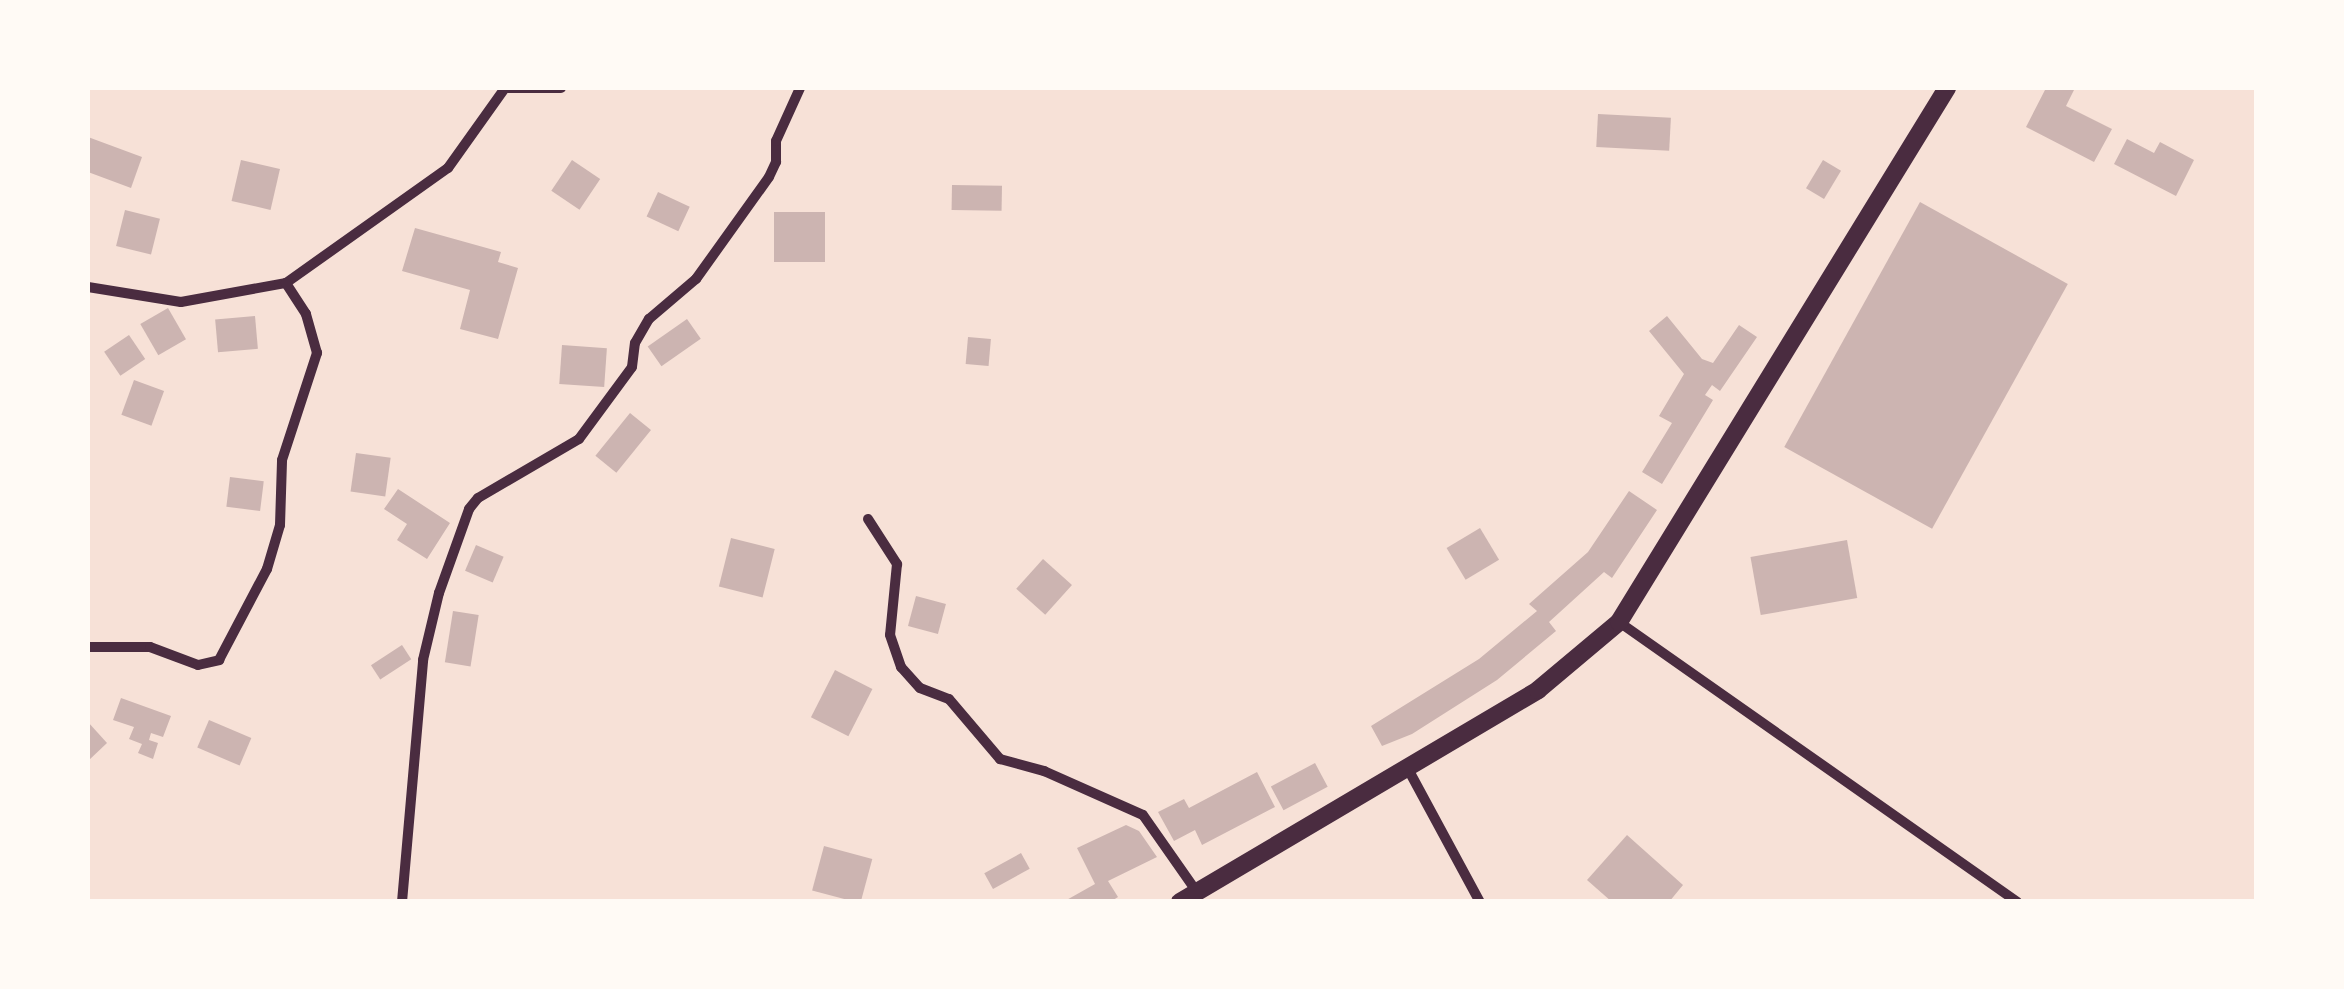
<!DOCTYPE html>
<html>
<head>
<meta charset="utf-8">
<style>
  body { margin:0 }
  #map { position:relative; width:2344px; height:989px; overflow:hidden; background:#f7e1d7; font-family:Roboto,sans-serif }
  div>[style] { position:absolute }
  .building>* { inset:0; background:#ccb4b1; transform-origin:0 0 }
  .minor>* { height:10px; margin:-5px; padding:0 5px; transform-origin:5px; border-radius:5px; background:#4a2c40 }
  .trunk>* { height:18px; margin:-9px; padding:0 9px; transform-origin:9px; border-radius:9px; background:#4a2c40 }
  span { translate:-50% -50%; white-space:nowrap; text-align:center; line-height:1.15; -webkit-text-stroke:10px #fffaf5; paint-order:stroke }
  .frame { position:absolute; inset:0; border:90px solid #fffaf5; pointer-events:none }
</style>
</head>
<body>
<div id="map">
  <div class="building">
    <div style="clip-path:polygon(2046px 88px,2074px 90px,2066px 106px,2112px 129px,2094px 162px,2026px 127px)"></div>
    <div style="left:1598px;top:114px;width:73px;height:33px;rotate:3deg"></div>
    <div style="clip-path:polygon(88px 137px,142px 157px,131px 188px,88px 172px)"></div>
    <div style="clip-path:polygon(2127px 139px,2154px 153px,2160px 142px,2194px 160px,2176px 196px,2114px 164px)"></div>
    <div style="left:241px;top:160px;width:40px;height:42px;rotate:13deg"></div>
    <div style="left:572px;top:160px;width:34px;height:37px;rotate:34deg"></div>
    <div style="left:1823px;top:160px;width:21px;height:33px;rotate:31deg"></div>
    <div style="left:952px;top:185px;width:50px;height:25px;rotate:1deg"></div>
    <div style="left:658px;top:192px;width:35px;height:27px;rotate:25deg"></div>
    <div style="left:1920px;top:202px;width:169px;height:280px;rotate:29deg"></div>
    <div style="left:125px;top:210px;width:36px;height:37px;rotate:14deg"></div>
    <div style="left:774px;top:212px;width:51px;height:50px"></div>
    <div style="clip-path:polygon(415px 228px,501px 252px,498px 262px,518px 268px,498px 339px,460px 329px,470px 290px,402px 271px)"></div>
    <div style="left:168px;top:308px;width:36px;height:32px;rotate:60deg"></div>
    <div style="left:255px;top:316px;width:33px;height:40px;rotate:85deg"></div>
    <div style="clip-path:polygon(1667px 316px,1702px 359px,1713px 363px,1739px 325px,1757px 337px,1720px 391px,1712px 385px,1705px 395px,1713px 400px,1662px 484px,1642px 472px,1672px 423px,1659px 416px,1684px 374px,1649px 331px)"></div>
    <div style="left:687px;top:319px;width:24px;height:48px;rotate:55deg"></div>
    <div style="left:129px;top:335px;width:29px;height:30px;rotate:56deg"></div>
    <div style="left:968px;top:337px;width:23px;height:27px;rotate:5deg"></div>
    <div style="left:562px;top:345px;width:45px;height:39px;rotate:4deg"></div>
    <div style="left:134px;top:380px;width:32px;height:37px;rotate:20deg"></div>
    <div style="left:630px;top:413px;width:27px;height:55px;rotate:39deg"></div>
    <div style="left:356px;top:453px;width:35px;height:39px;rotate:8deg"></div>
    <div style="left:230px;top:477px;width:34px;height:30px;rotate:7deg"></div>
    <div style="clip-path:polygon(398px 489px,450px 523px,427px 559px,397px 540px,407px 524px,384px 509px)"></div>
    <div style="clip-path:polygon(1629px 491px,1657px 510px,1612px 578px,1604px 572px,1549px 622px,1556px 631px,1497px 680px,1412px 734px,1382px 746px,1371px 726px,1479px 659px,1537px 611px,1529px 604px,1588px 552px)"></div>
    <div style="left:1480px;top:528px;width:37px;height:39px;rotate:59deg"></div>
    <div style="left:731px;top:538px;width:45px;height:50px;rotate:14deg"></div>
    <div style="left:1847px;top:540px;width:59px;height:98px;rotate:80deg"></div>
    <div style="left:476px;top:545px;width:30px;height:28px;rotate:23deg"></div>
    <div style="left:1043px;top:559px;width:39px;height:40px;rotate:42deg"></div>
    <div style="left:916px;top:596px;width:31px;height:31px;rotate:15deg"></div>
    <div style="left:453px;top:611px;width:26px;height:52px;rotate:9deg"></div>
    <div style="left:402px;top:645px;width:17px;height:37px;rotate:57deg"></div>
    <div style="left:835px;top:670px;width:42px;height:53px;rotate:27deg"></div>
    <div style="clip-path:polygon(121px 698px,171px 716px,163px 737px,151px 733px,149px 740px,158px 743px,153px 759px,138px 753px,142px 744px,129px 739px,134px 727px,113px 720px)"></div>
    <div style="left:209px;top:720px;width:46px;height:30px;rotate:23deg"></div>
    <div style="clip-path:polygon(88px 722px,107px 743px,88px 761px)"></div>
    <div style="left:1315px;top:763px;width:27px;height:50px;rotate:62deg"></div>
    <div style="clip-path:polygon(1257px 772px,1275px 807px,1202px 845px,1195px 830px,1174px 841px,1158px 812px,1184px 799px,1189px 808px)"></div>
    <div style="clip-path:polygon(1126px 825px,1139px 831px,1157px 857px,1108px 881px,1118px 897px,1110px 902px,1063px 902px,1095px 884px,1077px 848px)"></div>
    <div style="clip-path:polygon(1627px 835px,1683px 885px,1669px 902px,1612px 902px,1587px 880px)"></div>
    <div style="left:824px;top:846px;width:50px;height:46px;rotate:15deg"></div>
    <div style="left:1021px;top:853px;width:18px;height:42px;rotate:61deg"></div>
  </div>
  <div class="minor">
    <div style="left:88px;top:287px;width:94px;rotate:9.2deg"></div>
    <div style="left:181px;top:302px;width:107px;rotate:-10.3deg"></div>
    <div style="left:286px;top:283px;width:199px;rotate:-35.4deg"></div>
    <div style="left:448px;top:168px;width:98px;rotate:-54.5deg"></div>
    <div style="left:505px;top:88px;width:56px"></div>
    <div style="left:868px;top:519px;width:54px;rotate:57.2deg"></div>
    <div style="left:897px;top:564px;width:71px;rotate:95.6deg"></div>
    <div style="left:890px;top:635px;width:34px;rotate:71deg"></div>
    <div style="left:901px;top:667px;width:28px;rotate:48deg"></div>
    <div style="left:920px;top:688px;width:31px;rotate:21deg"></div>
    <div style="left:949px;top:699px;width:79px;rotate:49.6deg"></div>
    <div style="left:1000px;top:759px;width:46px;rotate:15.3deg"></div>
    <div style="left:1044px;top:771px;width:108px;rotate:24deg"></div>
    <div style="left:1143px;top:815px;width:94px;rotate:55deg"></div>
    <div style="left:1619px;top:622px;width:487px;rotate:35.1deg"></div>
    <div style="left:88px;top:647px;width:62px"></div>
    <div style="left:150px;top:647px;width:51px;rotate:20.6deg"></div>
    <div style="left:198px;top:665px;width:22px;rotate:-13deg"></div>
    <div style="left:219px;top:660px;width:103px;rotate:-62.2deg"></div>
    <div style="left:267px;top:569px;width:46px;rotate:-73.5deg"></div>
    <div style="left:280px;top:525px;width:65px;rotate:-88.2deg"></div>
    <div style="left:282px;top:460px;width:113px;rotate:-71.9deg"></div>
    <div style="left:317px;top:353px;width:41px;rotate:-105.8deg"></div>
    <div style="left:306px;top:314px;width:37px;rotate:-123deg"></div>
    <div style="left:1408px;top:769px;width:151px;rotate:61.6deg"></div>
    <div style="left:402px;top:902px;width:243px;rotate:-85deg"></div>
    <div style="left:423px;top:660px;width:69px;rotate:-76.6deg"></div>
    <div style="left:439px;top:593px;width:89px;rotate:-70.3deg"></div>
    <div style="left:469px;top:509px;width:14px;rotate:-51deg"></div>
    <div style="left:478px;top:498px;width:117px;rotate:-30.3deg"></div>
    <div style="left:579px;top:439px;width:89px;rotate:-53.6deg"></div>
    <div style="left:632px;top:367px;width:24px;rotate:-83deg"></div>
    <div style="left:635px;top:343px;width:28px;rotate:-60deg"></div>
    <div style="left:649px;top:319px;width:62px;rotate:-40.4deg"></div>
    <div style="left:696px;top:279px;width:125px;rotate:-54.4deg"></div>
    <div style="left:769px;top:177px;width:17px;rotate:-65deg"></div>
    <div style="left:776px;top:162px;width:21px;rotate:-90deg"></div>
    <div style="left:776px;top:141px;width:58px;rotate:-65.6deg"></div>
  </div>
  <div class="trunk">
    <div style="left:1180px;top:902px;width:416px;rotate:-30.6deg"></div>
    <div style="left:1538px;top:690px;width:106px;rotate:-40deg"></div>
    <div style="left:1619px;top:622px;width:627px;rotate:-58.44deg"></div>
  </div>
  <div class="frame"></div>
</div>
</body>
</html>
